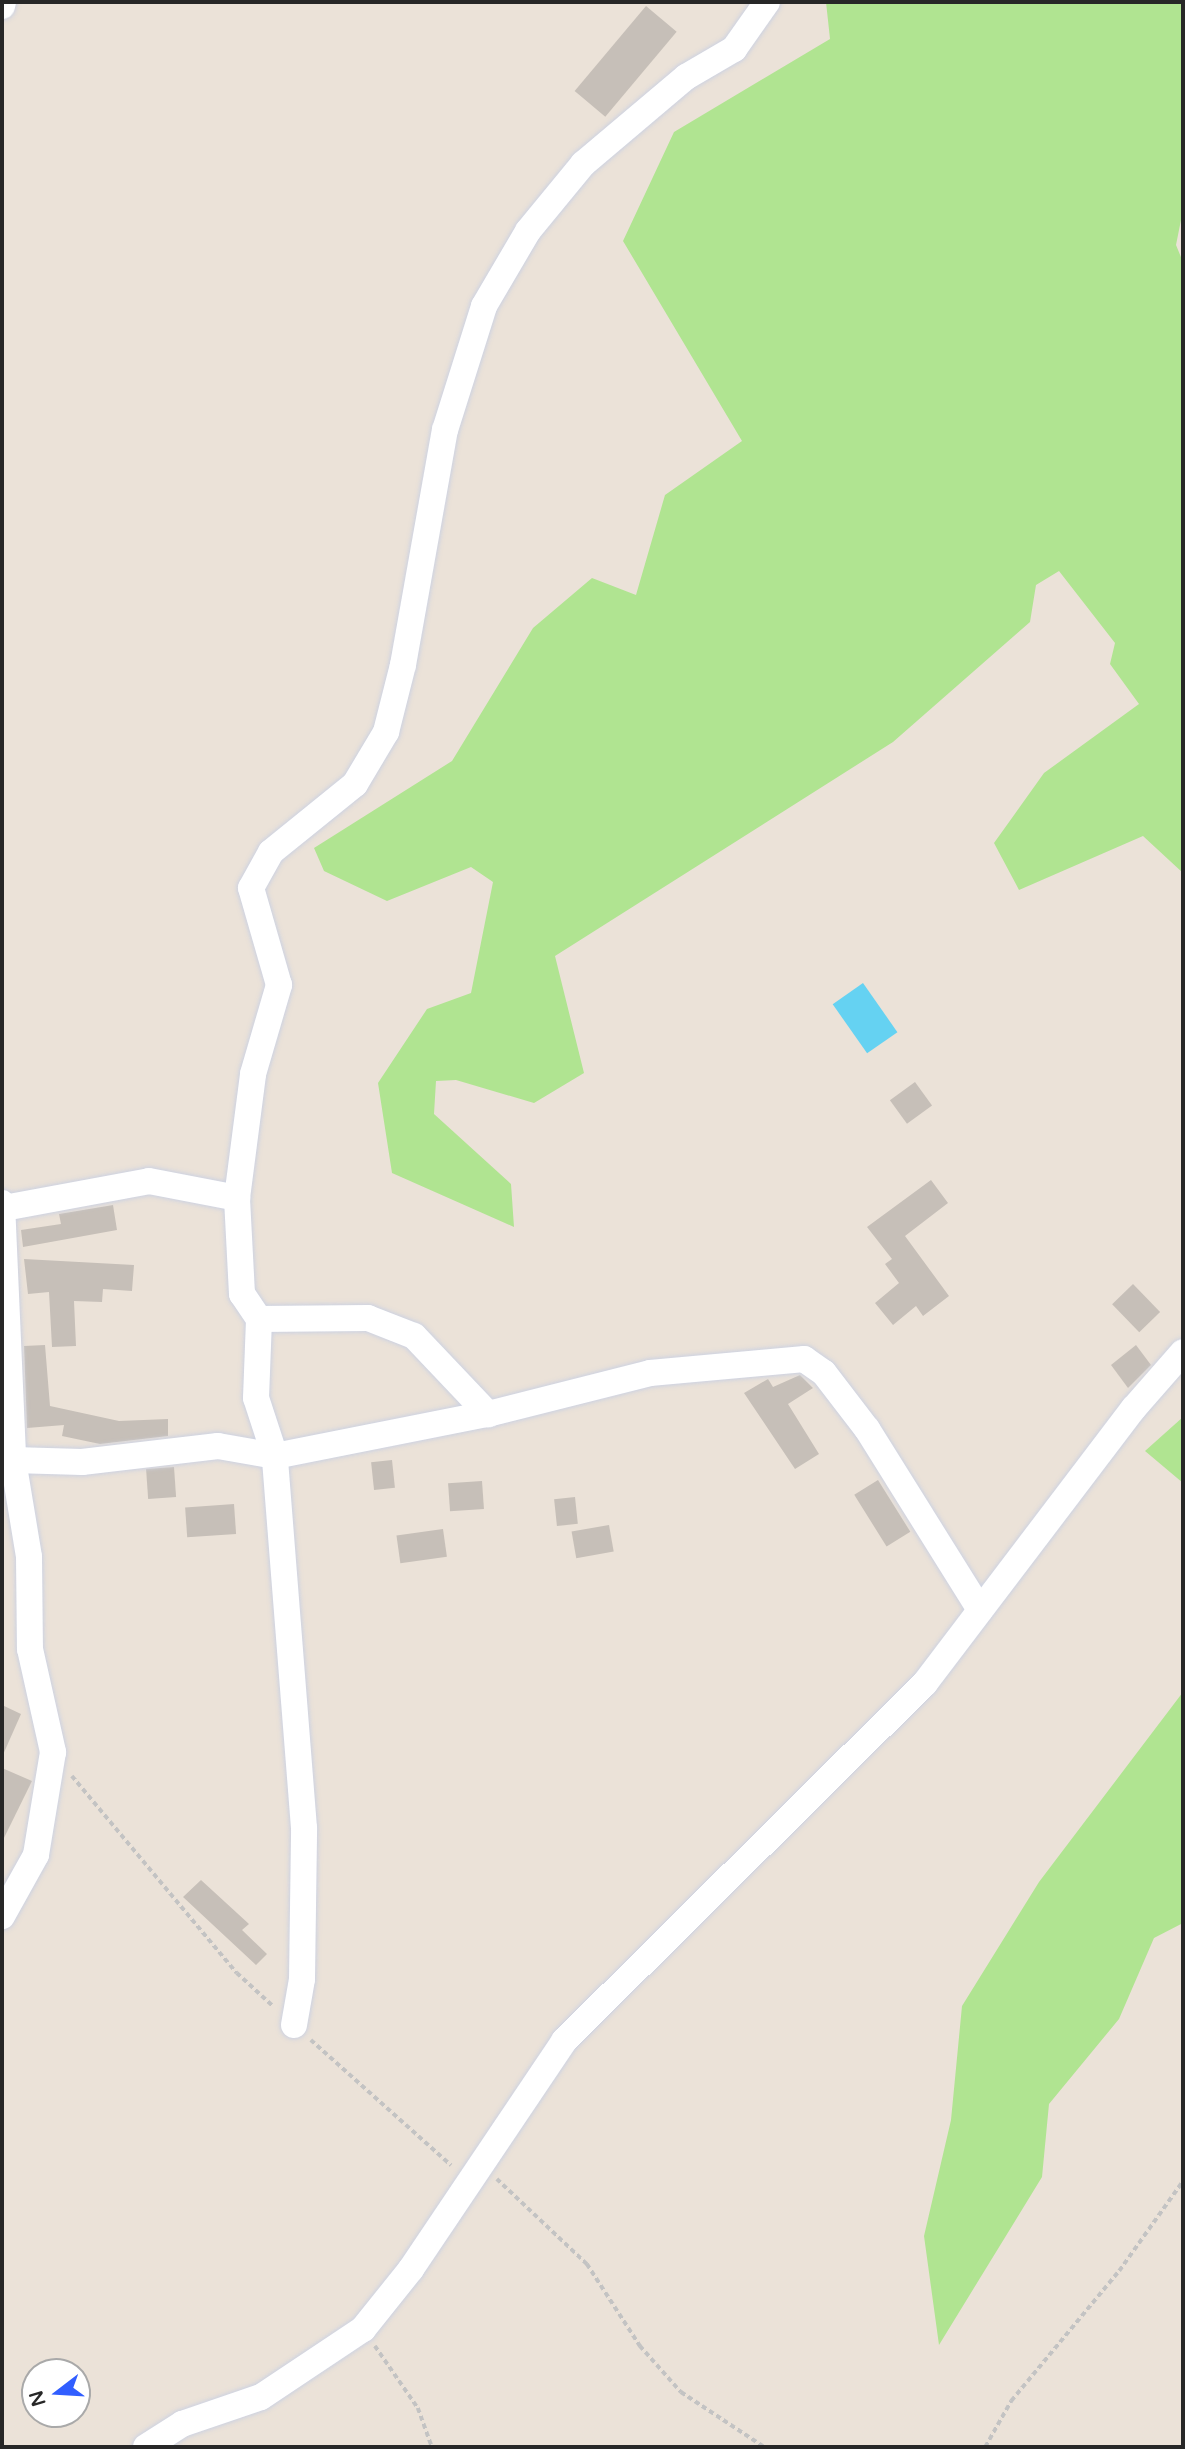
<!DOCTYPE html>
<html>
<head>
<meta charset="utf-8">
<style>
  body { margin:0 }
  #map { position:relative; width:1185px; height:2449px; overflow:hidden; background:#ebe2d8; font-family:"Varela Round",sans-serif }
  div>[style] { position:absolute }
  .green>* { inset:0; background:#b0e491 }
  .water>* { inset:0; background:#65d2f2; transform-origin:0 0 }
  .building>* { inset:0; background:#c6bfb8; transform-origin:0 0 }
  .path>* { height:3.5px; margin-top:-1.75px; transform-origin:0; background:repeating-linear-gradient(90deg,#c3c3c3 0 5px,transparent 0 8.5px) }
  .roads { filter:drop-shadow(0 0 2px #cdd2e1) drop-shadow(0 0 2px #cdd2e1) }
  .minor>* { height:26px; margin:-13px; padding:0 13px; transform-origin:13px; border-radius:13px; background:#fff }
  span { translate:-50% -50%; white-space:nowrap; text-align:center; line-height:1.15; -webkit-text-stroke:7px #fff; paint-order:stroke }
  .frame { position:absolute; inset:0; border:4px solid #272727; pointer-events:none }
  .north { position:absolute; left:21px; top:2358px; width:70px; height:70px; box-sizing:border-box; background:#fff; border:2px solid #a9a9a9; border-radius:50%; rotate:253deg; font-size:19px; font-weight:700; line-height:28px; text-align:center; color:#272727 }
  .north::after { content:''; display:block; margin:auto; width:24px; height:32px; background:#315eff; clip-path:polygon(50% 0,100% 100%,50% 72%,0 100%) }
</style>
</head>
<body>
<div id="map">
  <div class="green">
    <div style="clip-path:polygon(826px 2px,1183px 2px,1183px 210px,1176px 245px,1183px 262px,1183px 873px,1143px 836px,1019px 890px,994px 843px,1044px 773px,1139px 704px,1110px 664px,1115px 643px,1059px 571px,1036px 585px,1030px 622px,893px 742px,555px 956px,584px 1073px,534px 1103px,456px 1080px,436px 1081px,434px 1114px,511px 1184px,514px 1227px,392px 1173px,378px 1083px,427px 1009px,471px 993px,493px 882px,471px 867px,387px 901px,324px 871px,314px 848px,452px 761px,533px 628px,592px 578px,636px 595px,665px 495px,742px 441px,623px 241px,674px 132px,830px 39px)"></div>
    <div style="clip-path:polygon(1183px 1417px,1183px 1483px,1145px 1451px)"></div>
    <div style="clip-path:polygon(1183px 1692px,1183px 1923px,1154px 1938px,1119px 2019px,1049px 2104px,1042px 2177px,939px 2345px,924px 2236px,951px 2120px,962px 2006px,1039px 1882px)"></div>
  </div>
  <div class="water">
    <div style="left:863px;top:983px;width:60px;height:37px;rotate:55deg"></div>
  </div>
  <div class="building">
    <div style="left:646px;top:6px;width:40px;height:111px;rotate:40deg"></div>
    <div style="left:915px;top:1082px;width:29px;height:31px;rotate:54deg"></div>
    <div style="clip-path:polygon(931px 1180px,948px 1203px,905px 1236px,949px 1296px,923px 1316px,916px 1306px,893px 1325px,875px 1303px,899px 1283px,885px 1264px,892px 1259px,867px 1227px)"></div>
    <div style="clip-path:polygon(113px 1205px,117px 1230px,23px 1247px,21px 1230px,61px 1224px,59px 1214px)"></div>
    <div style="clip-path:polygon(24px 1259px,134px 1265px,132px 1291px,103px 1289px,102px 1302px,74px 1301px,76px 1346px,52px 1347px,49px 1292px,28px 1294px)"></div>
    <div style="left:1133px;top:1284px;width:39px;height:29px;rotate:46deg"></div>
    <div style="clip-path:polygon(45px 1345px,50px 1406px,119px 1421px,168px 1419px,168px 1436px,100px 1444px,62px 1436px,64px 1425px,27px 1428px,24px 1346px)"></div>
    <div style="clip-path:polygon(1136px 1345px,1151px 1365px,1128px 1388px,1111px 1365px)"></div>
    <div style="clip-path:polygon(800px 1375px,813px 1388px,788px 1404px,819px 1454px,795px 1469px,744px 1393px,768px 1379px,773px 1387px)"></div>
    <div style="left:392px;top:1460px;width:28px;height:21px;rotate:84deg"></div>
    <div style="left:174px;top:1467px;width:30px;height:28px;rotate:86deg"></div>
    <div style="left:878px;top:1480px;width:61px;height:28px;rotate:58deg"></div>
    <div style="left:482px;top:1481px;width:28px;height:34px;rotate:86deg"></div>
    <div style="left:575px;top:1497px;width:27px;height:21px;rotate:84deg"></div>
    <div style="left:234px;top:1504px;width:30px;height:49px;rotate:86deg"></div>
    <div style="left:609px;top:1525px;width:27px;height:38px;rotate:80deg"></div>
    <div style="left:443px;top:1529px;width:28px;height:47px;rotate:82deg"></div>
    <div style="clip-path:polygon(2px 1705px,21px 1714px,2px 1757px)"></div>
    <div style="clip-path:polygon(2px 1768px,32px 1781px,2px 1842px)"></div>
    <div style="clip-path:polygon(201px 1880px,249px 1924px,242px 1930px,267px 1954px,256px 1965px,183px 1897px)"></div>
  </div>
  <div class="path">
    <div style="left:72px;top:1776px;width:257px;rotate:50.1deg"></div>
    <div style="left:237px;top:1973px;width:50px;rotate:42.6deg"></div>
    <div style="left:311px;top:2040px;width:188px;rotate:41.8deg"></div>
    <div style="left:497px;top:2179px;width:124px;rotate:43.4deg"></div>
    <div style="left:587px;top:2264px;width:98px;rotate:57.1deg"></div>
    <div style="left:640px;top:2346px;width:62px;rotate:48.3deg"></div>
    <div style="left:681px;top:2392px;width:100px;rotate:33.5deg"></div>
    <div style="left:375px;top:2346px;width:75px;rotate:55.3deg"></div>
    <div style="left:418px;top:2408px;width:41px;rotate:70.3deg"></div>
    <div style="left:985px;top:2447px;width:53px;rotate:-60.5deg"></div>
    <div style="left:1011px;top:2401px;width:169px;rotate:-50.3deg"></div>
    <div style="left:1119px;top:2271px;width:110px;rotate:-54.6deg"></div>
  </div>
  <div class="roads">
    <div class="minor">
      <div style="left:2px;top:6px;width:4px;rotate:-76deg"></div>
      <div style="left:2px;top:1203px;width:257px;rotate:87.5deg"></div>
      <div style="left:13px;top:1460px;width:98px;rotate:80.6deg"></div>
      <div style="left:29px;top:1557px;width:92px;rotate:89.4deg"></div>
      <div style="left:30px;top:1649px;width:106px;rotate:77.4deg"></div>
      <div style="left:53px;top:1752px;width:104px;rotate:99.4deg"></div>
      <div style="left:36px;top:1855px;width:70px;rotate:119.1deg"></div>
      <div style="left:4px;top:1208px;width:147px;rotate:-10.5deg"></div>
      <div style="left:149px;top:1181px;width:90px;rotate:10.9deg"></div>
      <div style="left:259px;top:1319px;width:109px;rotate:-0.5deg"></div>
      <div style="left:368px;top:1318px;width:49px;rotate:21.4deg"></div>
      <div style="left:414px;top:1336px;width:108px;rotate:46.5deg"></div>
      <div style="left:13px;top:1460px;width:69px;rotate:1.7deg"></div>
      <div style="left:82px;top:1462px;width:137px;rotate:-6.7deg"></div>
      <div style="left:218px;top:1446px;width:58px;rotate:10deg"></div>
      <div style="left:275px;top:1456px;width:217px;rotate:-11.2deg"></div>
      <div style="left:488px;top:1414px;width:167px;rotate:-14.2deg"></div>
      <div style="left:650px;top:1373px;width:155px;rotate:-5.2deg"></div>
      <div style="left:804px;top:1359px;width:24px;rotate:35deg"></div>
      <div style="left:824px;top:1373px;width:71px;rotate:52.5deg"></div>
      <div style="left:867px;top:1429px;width:213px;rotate:58deg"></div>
      <div style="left:294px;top:2025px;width:47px;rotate:-80.1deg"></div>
      <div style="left:302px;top:1979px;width:151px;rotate:-89.2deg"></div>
      <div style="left:304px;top:1828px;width:373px;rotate:-94.5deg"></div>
      <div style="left:275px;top:1456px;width:61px;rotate:-108.1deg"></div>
      <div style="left:256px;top:1398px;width:79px;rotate:-87.8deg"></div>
      <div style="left:259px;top:1319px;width:30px;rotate:-124deg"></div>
      <div style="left:242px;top:1294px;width:96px;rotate:-93deg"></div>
      <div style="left:237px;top:1198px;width:125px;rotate:-82.6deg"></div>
      <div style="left:253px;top:1074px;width:93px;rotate:-73.7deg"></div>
      <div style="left:279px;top:985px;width:101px;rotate:-106.1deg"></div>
      <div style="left:251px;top:888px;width:41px;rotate:-60.9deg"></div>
      <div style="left:271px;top:852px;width:108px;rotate:-39deg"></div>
      <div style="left:355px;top:784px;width:61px;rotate:-59.2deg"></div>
      <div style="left:386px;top:732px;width:69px;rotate:-75.8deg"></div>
      <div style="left:403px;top:665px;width:239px;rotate:-79.9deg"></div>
      <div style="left:445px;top:430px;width:130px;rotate:-72.5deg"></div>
      <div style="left:484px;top:306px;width:87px;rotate:-59.6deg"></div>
      <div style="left:528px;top:231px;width:87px;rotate:-50.6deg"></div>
      <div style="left:583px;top:164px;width:135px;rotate:-40.2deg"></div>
      <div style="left:686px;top:77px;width:56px;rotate:-30.3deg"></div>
      <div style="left:734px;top:49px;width:57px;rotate:-54.9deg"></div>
      <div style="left:146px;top:2447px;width:43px;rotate:-32.6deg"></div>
      <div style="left:182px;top:2424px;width:83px;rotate:-18.9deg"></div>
      <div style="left:261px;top:2397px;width:123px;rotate:-33.7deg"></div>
      <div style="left:363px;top:2329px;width:77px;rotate:-51.3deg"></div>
      <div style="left:411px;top:2269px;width:275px;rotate:-56.1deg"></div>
      <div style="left:564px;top:2041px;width:508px;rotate:-44.76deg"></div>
      <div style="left:925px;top:1683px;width:345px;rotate:-52.8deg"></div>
      <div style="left:1134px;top:1408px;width:74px;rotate:-48.8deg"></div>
    </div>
  </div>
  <div class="frame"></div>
  <div class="north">N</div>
</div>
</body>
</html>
